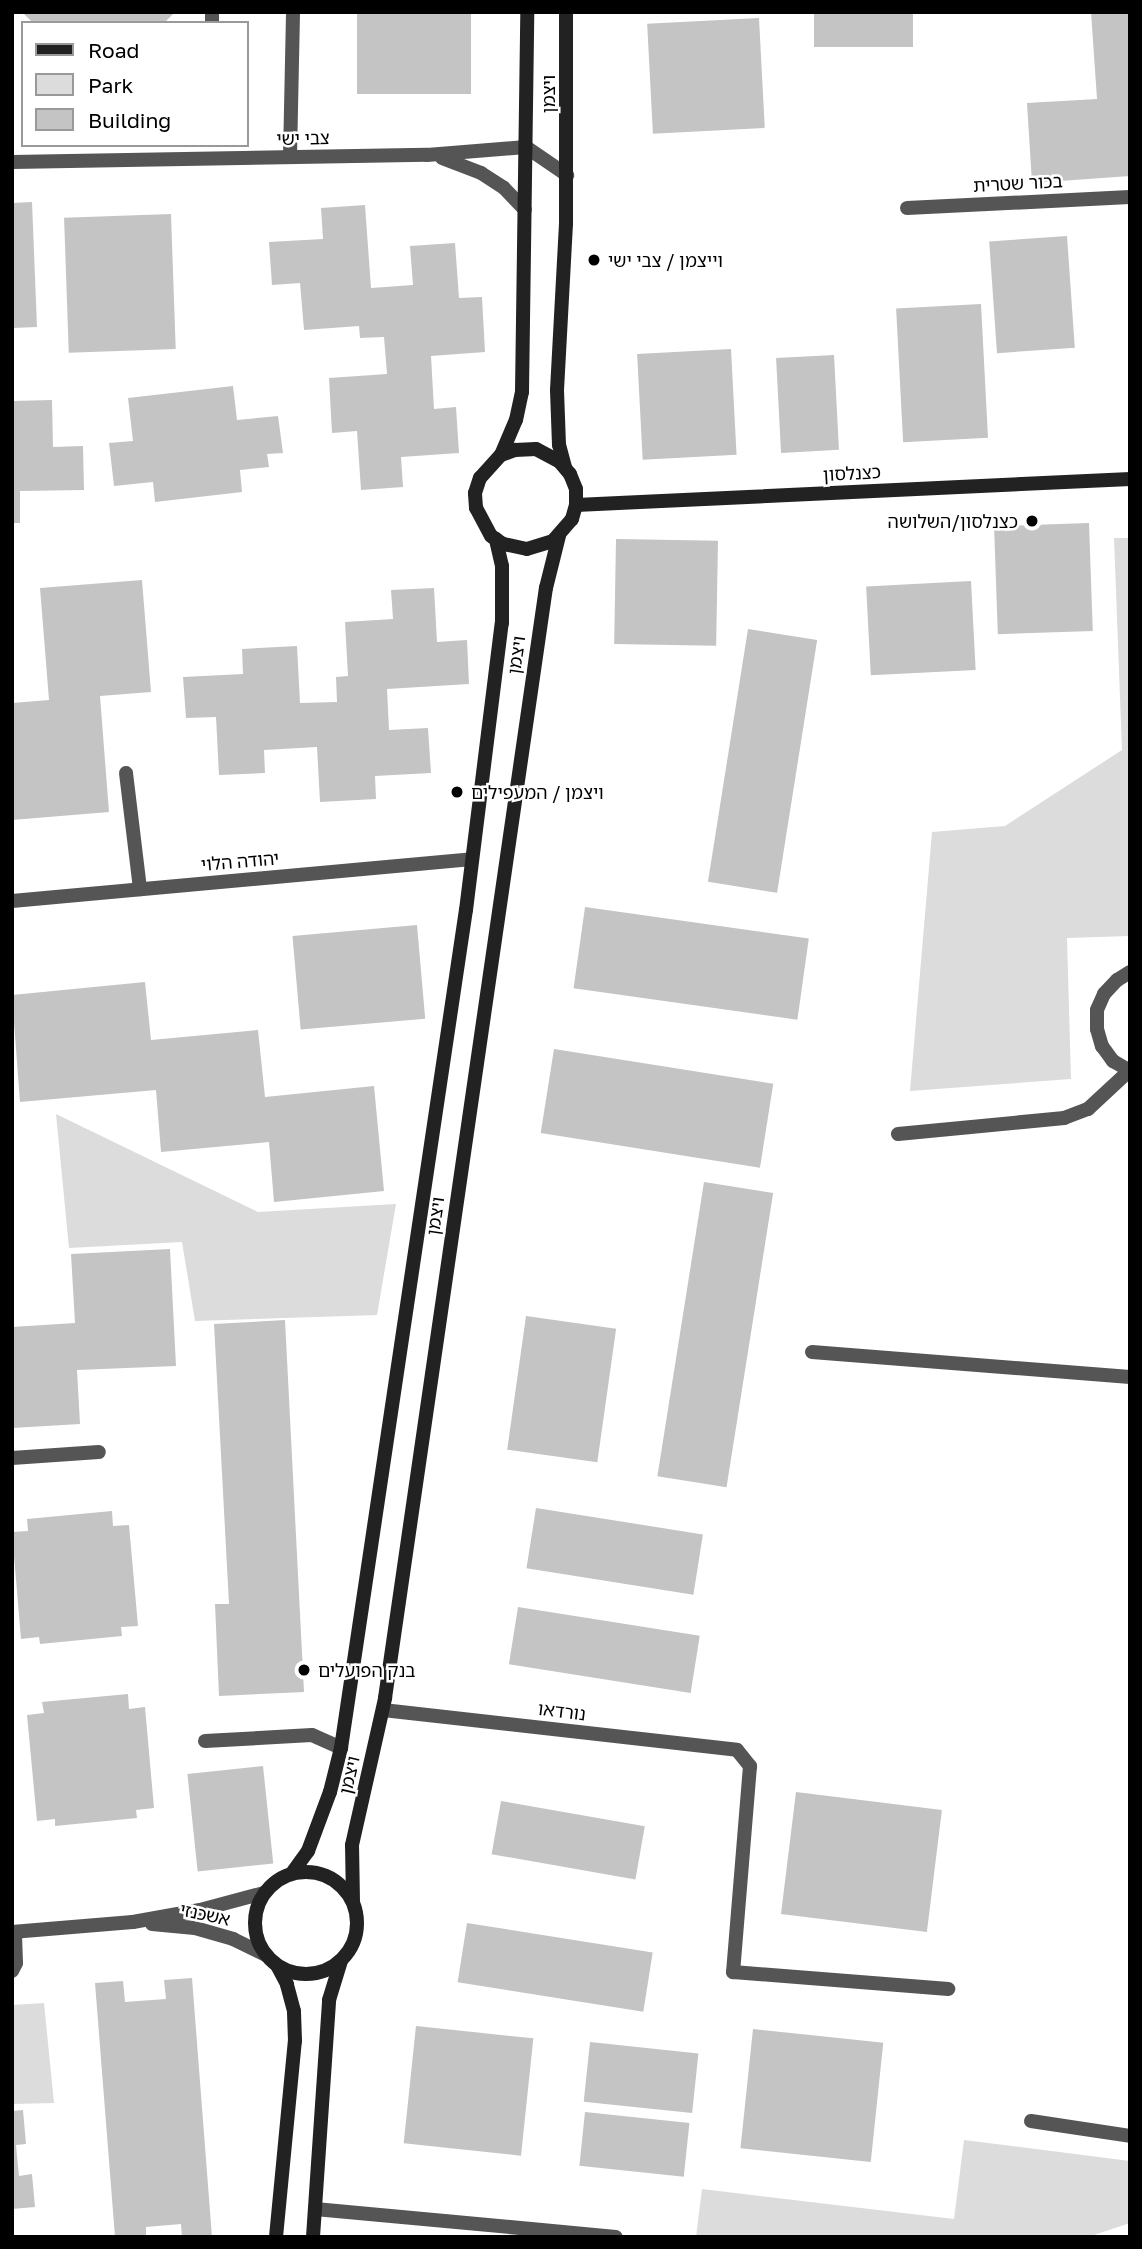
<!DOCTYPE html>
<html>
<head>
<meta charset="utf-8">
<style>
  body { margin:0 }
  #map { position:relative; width:1142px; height:2249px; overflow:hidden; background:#fff; font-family:"Golos Text","Noto Sans Hebrew",sans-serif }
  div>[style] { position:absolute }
  .green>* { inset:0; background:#dcdcdc }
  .building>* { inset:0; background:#c4c4c4; transform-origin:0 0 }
  .lane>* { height:14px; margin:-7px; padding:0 7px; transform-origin:7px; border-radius:7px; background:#555 }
  .street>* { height:14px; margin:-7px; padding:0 7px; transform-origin:7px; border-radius:7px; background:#555 }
  .secondary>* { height:14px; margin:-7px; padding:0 7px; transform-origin:7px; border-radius:7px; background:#222 }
  .secondary>.ring { margin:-7px; padding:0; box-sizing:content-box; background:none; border:14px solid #222; border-radius:50% }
  .dots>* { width:19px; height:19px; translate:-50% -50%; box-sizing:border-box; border:4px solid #fff; border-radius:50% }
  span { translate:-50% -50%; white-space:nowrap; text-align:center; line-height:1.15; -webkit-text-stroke:5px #fff; paint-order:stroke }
  .street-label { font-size:18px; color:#000 }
  .poi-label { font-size:18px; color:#000 }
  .left { translate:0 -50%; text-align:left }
  .right { translate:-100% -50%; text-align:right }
  .frame { position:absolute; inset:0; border:14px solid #000; pointer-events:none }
  .legend { position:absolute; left:21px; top:21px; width:228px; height:126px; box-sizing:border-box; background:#fff; border:2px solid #999; margin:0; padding:9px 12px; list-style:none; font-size:21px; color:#000 }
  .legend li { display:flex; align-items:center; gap:14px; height:35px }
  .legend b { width:35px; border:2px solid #999 }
</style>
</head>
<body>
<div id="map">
  <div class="green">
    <div style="clip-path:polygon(1114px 538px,1130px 538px,1130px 936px,1067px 938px,1071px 1079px,910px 1091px,932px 832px,1005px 826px,1122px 750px)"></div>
    <div style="clip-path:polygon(56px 1114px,258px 1212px,396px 1204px,377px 1315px,195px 1321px,182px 1242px,69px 1248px)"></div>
    <div style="clip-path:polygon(44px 2003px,54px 2103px,12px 2104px,12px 2005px)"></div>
    <div style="clip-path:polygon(964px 2140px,1130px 2161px,1130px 2223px,1088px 2237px,696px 2237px,702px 2189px,954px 2219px)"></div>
  </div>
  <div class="building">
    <div style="clip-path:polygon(22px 12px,175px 12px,164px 23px,33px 23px)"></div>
    <div style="left:357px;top:12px;width:114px;height:82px"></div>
    <div style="left:814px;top:12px;width:99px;height:35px"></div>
    <div style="clip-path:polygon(1091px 12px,1130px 12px,1130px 176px,1032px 183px,1027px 103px,1097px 99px)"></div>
    <div style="left:759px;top:18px;width:110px;height:112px;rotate:87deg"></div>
    <div style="clip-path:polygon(32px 202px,37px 327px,12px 328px,12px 203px)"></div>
    <div style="clip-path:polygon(365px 205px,371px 288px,413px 285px,410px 246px,455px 243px,459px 298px,482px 297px,485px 352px,431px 356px,434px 409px,456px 407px,459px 453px,401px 457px,403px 487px,361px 490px,357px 431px,332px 433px,329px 378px,387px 374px,384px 337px,360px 338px,359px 326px,304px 330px,300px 283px,272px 285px,269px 242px,323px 239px,321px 208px)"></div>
    <div style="left:171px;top:214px;width:135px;height:107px;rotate:88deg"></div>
    <div style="left:1067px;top:236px;width:112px;height:78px;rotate:86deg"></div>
    <div style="left:981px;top:304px;width:134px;height:85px;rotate:87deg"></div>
    <div style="left:731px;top:349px;width:106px;height:94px;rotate:87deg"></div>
    <div style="left:834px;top:355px;width:95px;height:58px;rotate:87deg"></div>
    <div style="clip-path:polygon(233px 386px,237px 420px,278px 416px,283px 453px,267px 454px,269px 467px,240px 470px,242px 492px,155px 502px,153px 482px,114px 486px,109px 443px,133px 441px,128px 398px)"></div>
    <div style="clip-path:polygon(52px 400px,53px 447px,83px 446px,84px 490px,20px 491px,20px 523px,12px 523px,12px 401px)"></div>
    <div style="left:1089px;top:523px;width:108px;height:95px;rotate:88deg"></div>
    <div style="left:616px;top:539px;width:102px;height:105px;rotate:1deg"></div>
    <div style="clip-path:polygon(142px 580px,151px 692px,100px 696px,109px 812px,12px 820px,12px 703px,49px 700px,40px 588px)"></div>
    <div style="left:971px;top:581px;width:89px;height:105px;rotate:87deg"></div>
    <div style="clip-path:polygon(434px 588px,437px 642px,467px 640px,469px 684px,387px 689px,389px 730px,428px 728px,431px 773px,375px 776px,376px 799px,320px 802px,317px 747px,264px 750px,265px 773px,219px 775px,216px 717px,186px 718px,183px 677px,243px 674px,242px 649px,297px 646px,300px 703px,337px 702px,336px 677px,348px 676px,345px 622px,393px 619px,391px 590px)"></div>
    <div style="left:748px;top:629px;width:70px;height:256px;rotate:9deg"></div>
    <div style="left:585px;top:907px;width:226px;height:82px;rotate:8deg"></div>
    <div style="left:417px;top:925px;width:94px;height:125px;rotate:85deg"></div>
    <div style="clip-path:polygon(145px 982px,151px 1040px,258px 1030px,265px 1097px,374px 1086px,384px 1191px,274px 1202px,269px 1142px,161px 1152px,156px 1090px,20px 1102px,12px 995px)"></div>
    <div style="left:554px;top:1049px;width:222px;height:85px;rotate:9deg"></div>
    <div style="left:704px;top:1182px;width:70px;height:298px;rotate:9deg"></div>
    <div style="clip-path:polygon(170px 1249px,176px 1366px,77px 1370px,80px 1424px,12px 1428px,12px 1327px,75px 1323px,71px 1254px)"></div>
    <div style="left:526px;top:1316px;width:91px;height:135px;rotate:8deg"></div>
    <div style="clip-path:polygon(285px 1320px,304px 1692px,219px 1696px,215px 1604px,229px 1604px,214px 1324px)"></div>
    <div style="left:536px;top:1508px;width:169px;height:61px;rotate:9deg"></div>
    <div style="clip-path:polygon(112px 1511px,113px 1526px,129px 1525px,138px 1626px,121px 1627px,122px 1636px,40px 1644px,39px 1637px,21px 1639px,12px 1532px,28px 1531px,27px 1519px)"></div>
    <div style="left:518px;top:1607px;width:184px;height:58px;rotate:9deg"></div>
    <div style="clip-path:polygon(128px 1694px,129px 1709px,145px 1707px,154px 1808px,136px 1810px,137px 1818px,55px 1826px,55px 1819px,37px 1821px,27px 1715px,44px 1713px,42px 1702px)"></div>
    <div style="left:263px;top:1766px;width:98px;height:76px;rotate:84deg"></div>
    <div style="left:796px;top:1792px;width:147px;height:123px;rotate:7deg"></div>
    <div style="left:501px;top:1801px;width:146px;height:54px;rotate:10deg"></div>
    <div style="left:467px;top:1923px;width:188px;height:60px;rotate:9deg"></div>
    <div style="clip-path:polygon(192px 1978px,212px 2237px,182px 2237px,181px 2224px,146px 2227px,146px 2237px,115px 2237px,95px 1983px,123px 1981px,125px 2002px,166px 1999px,164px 1980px)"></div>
    <div style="left:416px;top:2026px;width:118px;height:118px;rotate:6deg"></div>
    <div style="left:753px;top:2029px;width:131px;height:120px;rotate:6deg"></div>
    <div style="left:590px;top:2042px;width:109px;height:60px;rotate:6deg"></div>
    <div style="clip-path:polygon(23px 2110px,26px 2144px,16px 2145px,19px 2176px,32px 2174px,35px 2207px,12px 2209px,12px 2111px)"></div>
    <div style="left:585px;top:2112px;width:105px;height:54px;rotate:6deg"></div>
  </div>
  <div class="lane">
    <div style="left:290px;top:157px;width:145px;rotate:-88.8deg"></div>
    <div style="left:126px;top:773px;width:117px;rotate:83.1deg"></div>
    <div style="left:898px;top:1134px;width:167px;rotate:-5.5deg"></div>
    <div style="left:1064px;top:1118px;width:26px;rotate:-21deg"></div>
    <div style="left:1088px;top:1109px;width:56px;rotate:-42.8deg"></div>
    <div style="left:812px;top:1352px;width:319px;rotate:4.5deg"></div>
    <div style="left:205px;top:1741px;width:107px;rotate:-3.2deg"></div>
    <div style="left:312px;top:1735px;width:32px;rotate:24deg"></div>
    <div style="left:737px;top:1750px;width:21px;rotate:51deg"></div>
    <div style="left:750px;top:1766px;width:207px;rotate:94.7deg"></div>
    <div style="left:733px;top:1972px;width:216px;rotate:4.5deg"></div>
    <div style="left:12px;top:1971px;width:9px;rotate:-63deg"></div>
    <div style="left:16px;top:1963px;width:31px;rotate:-92deg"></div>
  </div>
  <div class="street">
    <div style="left:212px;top:23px;width:11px;rotate:-90deg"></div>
    <div style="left:442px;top:158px;width:42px;rotate:21deg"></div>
    <div style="left:481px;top:173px;width:27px;rotate:33deg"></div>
    <div style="left:504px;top:188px;width:30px;rotate:46deg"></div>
    <div style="left:12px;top:162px;width:415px;rotate:-1deg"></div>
    <div style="left:427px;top:155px;width:99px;rotate:-4.6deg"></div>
    <div style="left:526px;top:147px;width:50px;rotate:34.3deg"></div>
    <div style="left:907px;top:208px;width:223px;rotate:-2.8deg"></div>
    <div style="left:12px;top:901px;width:462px;rotate:-5.2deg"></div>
    <div style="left:1130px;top:972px;width:15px;rotate:148deg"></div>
    <div style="left:1117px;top:980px;width:19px;rotate:133deg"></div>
    <div style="left:1104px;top:994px;width:17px;rotate:114deg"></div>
    <div style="left:1097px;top:1010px;width:19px;rotate:90deg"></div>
    <div style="left:1097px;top:1029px;width:18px;rotate:74deg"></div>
    <div style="left:1102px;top:1046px;width:19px;rotate:54deg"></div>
    <div style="left:1113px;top:1061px;width:20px;rotate:30deg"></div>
    <div style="left:12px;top:1458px;width:87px;rotate:-3.9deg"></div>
    <div style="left:383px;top:1710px;width:356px;rotate:6.4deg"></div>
    <div style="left:152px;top:1924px;width:43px;rotate:5.3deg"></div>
    <div style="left:195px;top:1928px;width:40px;rotate:16deg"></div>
    <div style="left:233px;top:1939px;width:37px;rotate:26deg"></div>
    <div style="left:12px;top:1932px;width:121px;rotate:-4.7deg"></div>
    <div style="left:133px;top:1922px;width:68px;rotate:-10.2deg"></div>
    <div style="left:200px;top:1910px;width:66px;rotate:-14.9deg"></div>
    <div style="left:1031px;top:2121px;width:100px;rotate:8.6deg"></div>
    <div style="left:315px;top:2209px;width:302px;rotate:5.3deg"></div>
  </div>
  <div class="secondary">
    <div style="left:501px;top:455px;width:15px;rotate:-20deg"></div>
    <div style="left:515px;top:450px;width:21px;rotate:-3deg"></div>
    <div style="left:536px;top:449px;width:26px;rotate:28deg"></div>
    <div style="left:559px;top:461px;width:17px;rotate:50deg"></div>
    <div style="left:570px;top:474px;width:16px;rotate:68deg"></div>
    <div style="left:576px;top:489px;width:16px;rotate:90deg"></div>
    <div style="left:576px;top:505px;width:15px;rotate:106deg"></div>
    <div style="left:572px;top:519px;width:29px;rotate:131deg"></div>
    <div style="left:553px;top:541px;width:27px;rotate:163deg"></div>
    <div style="left:527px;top:549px;width:25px;rotate:-168deg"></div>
    <div style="left:503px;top:544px;width:14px;rotate:-146deg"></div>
    <div style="left:491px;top:536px;width:32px;rotate:-118deg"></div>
    <div style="left:476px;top:508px;width:15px;rotate:-94deg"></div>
    <div style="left:475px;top:493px;width:16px;rotate:-72deg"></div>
    <div style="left:480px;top:478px;width:31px;rotate:-48deg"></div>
    <div style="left:501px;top:455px;width:38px;rotate:-67deg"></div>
    <div style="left:516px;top:420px;width:29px;rotate:-78deg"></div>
    <div style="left:522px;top:392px;width:380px;rotate:-89.2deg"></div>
    <div style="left:565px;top:467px;width:23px;rotate:-105deg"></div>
    <div style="left:559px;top:445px;width:55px;rotate:-92.1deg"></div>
    <div style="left:557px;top:390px;width:167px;rotate:-86.9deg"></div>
    <div style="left:566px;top:223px;width:211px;rotate:-90deg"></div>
    <div style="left:576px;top:505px;width:555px;rotate:-2.69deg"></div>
    <div class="ring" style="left:255px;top:1872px;width:88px;height:88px"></div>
    <div style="left:292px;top:1873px;width:27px;rotate:-54deg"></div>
    <div style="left:308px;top:1851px;width:63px;rotate:-69.6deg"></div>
    <div style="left:330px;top:1792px;width:45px;rotate:-76deg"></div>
    <div style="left:341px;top:1748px;width:847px;rotate:-81.52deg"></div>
    <div style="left:466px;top:910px;width:289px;rotate:-82.9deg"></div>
    <div style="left:502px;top:623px;width:57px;rotate:-90deg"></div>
    <div style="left:502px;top:566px;width:28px;rotate:-103deg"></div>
    <div style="left:353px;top:1901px;width:56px;rotate:-91deg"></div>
    <div style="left:352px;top:1845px;width:151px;rotate:-77.3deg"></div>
    <div style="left:385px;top:1698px;width:1122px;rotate:-81.75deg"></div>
    <div style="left:546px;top:588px;width:54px;rotate:-76deg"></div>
    <div style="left:276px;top:2237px;width:197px;rotate:-84.5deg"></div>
    <div style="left:295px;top:2041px;width:30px;rotate:-92deg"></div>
    <div style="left:294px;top:2011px;width:28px;rotate:-105deg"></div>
    <div style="left:287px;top:1984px;width:21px;rotate:-118deg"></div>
    <div style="left:313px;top:2237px;width:238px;rotate:-86.1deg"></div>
    <div style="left:329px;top:2000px;width:41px;rotate:-72.9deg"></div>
  </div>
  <div class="dots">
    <div style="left:594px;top:260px;background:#000"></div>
    <div style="left:1032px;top:521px;background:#000"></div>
    <div style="left:457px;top:792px;background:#000"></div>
    <div style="left:304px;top:1670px;background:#000"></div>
  </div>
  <div class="street-label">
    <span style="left:548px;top:94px;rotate:-90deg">ויצמן</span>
    <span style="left:303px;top:138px;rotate:-1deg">צבי ישי</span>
    <span style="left:1018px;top:183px;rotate:-3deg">בכור שטרית</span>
    <span style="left:852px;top:473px;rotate:-3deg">כצנלסון</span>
    <span style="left:516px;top:655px;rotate:-82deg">ויצמן</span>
    <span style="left:240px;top:861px;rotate:-5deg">יהודה הלוי</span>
    <span style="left:435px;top:1216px;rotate:-82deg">ויצמן</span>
    <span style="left:562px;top:1711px;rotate:7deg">נורדאו</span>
    <span style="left:349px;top:1775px;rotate:-77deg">ויצמן</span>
    <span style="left:205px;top:1914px;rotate:12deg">אשכנזי</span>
  </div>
  <div class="poi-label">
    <span class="left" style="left:608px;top:260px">וייצמן / צבי ישי</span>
    <span class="right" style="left:1018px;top:521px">כצנלסון/השלושה</span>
    <span class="left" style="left:471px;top:792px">ויצמן / המעפילים</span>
    <span class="left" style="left:318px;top:1670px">בנק הפועלים</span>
  </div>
  <div class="frame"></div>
  <ul class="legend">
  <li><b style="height:9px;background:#222"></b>Road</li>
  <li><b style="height:19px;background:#dcdcdc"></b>Park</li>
  <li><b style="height:19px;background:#c4c4c4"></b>Building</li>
  </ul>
</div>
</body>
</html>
